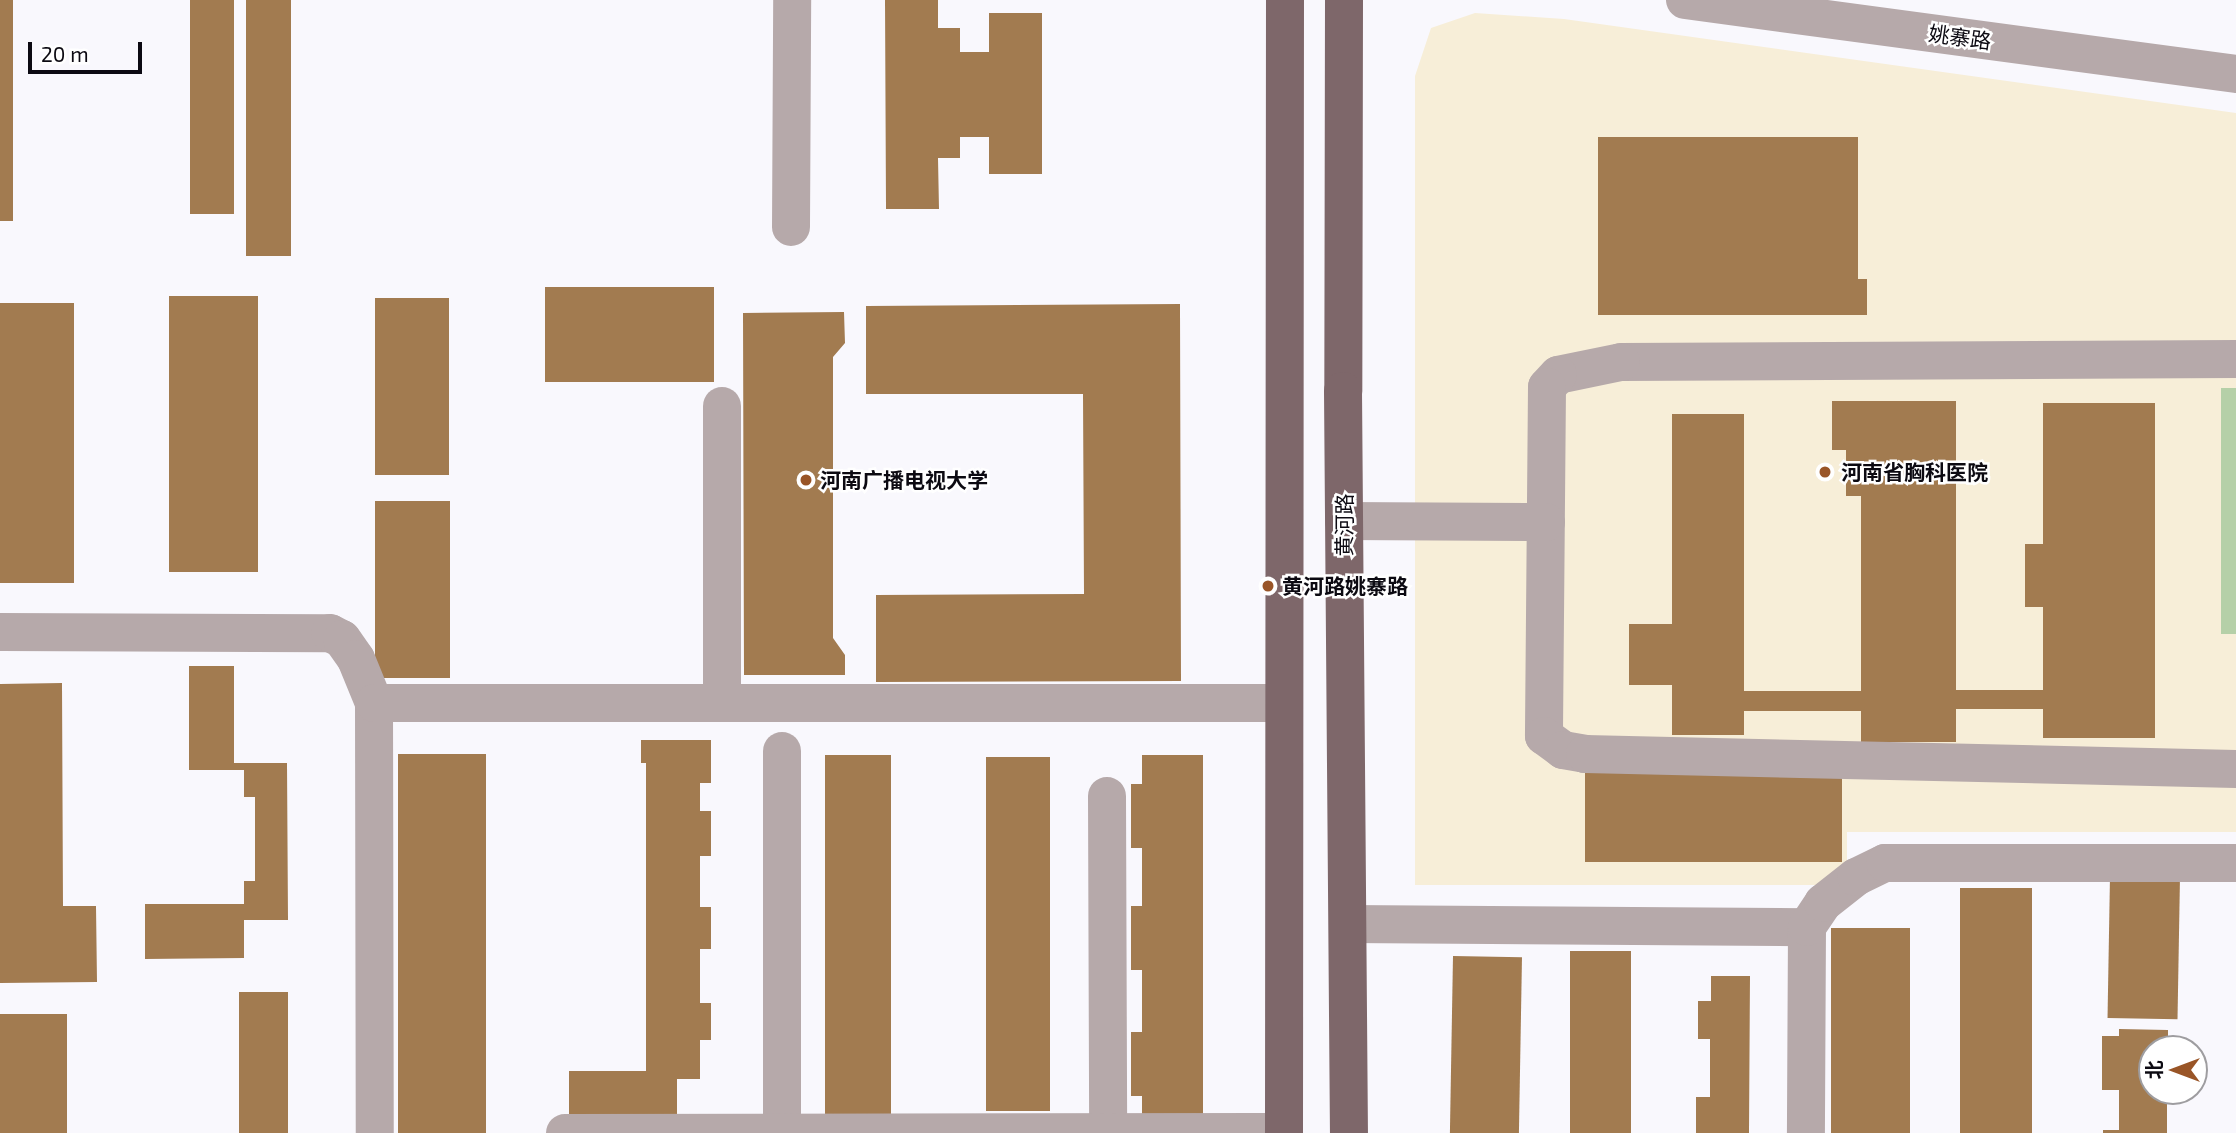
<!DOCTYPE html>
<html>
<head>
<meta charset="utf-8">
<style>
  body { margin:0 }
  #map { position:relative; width:2236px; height:1133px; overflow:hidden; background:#f9f8fd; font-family:"Exo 2","Noto Sans SC",sans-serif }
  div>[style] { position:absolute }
  .medical>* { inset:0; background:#f7eed8 }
  .green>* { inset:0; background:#b5d0a8; transform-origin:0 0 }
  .building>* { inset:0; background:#a27b50; transform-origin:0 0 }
  .minor>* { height:38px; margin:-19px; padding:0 19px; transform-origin:19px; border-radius:19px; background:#b6a9aa }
  .major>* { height:38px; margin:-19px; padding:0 19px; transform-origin:19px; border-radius:19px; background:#7e676a }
  .dots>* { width:19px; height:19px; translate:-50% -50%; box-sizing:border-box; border:4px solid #fff; border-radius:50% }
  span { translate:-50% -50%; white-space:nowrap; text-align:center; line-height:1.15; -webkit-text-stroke:5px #fff; paint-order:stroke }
  .street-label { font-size:21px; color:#0c0a12 }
  .poi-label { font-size:21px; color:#0c0a12; font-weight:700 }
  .left { translate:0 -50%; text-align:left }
  .north { position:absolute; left:2138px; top:1035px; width:70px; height:70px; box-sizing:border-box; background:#fff; border:2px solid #9e9da0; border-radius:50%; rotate:270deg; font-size:19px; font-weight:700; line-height:28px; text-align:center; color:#0c0a12 }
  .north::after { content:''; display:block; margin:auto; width:24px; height:32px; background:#995527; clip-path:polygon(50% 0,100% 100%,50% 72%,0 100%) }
  .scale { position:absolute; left:28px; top:42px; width:114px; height:32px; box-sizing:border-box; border:4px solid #0c0a12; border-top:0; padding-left:9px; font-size:21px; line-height:24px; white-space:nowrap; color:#0c0a12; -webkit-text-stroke:5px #fff; paint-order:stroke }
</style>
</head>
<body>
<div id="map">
  <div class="medical">
    <div style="clip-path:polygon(1475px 13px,1564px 19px,2236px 113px,2236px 832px,1847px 832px,1847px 885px,1415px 885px,1415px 76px,1431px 28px)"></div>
  </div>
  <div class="green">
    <div style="left:2236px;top:388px;width:246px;height:15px;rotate:90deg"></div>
  </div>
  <div class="building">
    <div style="left:0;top:0;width:13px;height:221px"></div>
    <div style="left:190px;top:0;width:44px;height:214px"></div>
    <div style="left:246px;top:0;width:45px;height:256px"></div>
    <div style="clip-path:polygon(885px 0,938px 0,938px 28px,960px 28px,960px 52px,989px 52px,989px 13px,1042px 13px,1042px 174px,989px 174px,989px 137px,960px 137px,960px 158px,938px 158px,939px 209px,886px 209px)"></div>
    <div style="clip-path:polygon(1598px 137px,1858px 137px,1858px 279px,1867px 279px,1867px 315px,1598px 315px)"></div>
    <div style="left:545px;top:287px;width:169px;height:95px"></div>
    <div style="left:169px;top:296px;width:89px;height:276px"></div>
    <div style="left:375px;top:298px;width:74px;height:177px"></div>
    <div style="left:74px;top:303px;width:280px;height:74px;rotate:90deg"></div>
    <div style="clip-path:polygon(1180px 304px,1181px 681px,876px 682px,876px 595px,1084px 594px,1083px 394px,866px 394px,866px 306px)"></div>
    <div style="clip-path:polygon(844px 312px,845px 343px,833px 357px,833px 638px,845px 655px,845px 675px,744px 675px,743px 313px)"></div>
    <div style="clip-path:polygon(1832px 401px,1956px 401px,1956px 690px,2043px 690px,2043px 607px,2025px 607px,2025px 544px,2043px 544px,2043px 403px,2155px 403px,2155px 738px,2043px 738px,2043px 709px,1956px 709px,1956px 742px,1861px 742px,1861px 711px,1744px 711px,1744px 735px,1672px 735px,1672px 685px,1629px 685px,1629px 624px,1672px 624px,1672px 414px,1744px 414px,1744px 691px,1861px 691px,1861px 496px,1846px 496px,1846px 450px,1832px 450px)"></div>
    <div style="left:375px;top:501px;width:75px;height:177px"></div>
    <div style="clip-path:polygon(189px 666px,234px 666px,234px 763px,287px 763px,288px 920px,244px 920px,244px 958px,145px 959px,145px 904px,244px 904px,244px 881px,255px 881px,255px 797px,244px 797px,244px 770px,189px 770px)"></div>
    <div style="clip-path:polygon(62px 683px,63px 906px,96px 906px,97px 982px,0 983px,0 684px)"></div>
    <div style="clip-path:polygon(641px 740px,711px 740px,711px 783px,700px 783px,700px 811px,711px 811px,711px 856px,700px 856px,700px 907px,711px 907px,711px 949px,700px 949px,700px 1003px,711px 1003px,711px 1040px,700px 1040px,700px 1079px,677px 1079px,677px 1116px,569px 1116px,569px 1071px,646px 1071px,646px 763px,641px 763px)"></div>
    <div style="left:398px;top:754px;width:88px;height:379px"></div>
    <div style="left:825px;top:755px;width:66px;height:361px"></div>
    <div style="clip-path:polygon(1142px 755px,1203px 755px,1203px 1116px,1142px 1116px,1142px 1096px,1131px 1096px,1131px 1032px,1142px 1032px,1142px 970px,1131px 970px,1131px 906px,1142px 906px,1142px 848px,1131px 848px,1131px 784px,1142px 784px)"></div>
    <div style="left:986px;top:757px;width:64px;height:354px"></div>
    <div style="left:1585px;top:765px;width:257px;height:97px"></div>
    <div style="left:2110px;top:876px;width:70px;height:142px;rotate:1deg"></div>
    <div style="left:1960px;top:888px;width:72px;height:245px"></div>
    <div style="left:1831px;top:928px;width:79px;height:205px"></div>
    <div style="left:1570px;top:951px;width:61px;height:182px"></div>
    <div style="left:1453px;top:956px;width:69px;height:177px;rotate:1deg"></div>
    <div style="clip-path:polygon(1711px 976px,1750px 976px,1749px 1133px,1696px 1133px,1696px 1097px,1710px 1097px,1710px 1039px,1698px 1039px,1698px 1001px,1711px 1001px)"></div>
    <div style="left:239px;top:992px;width:49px;height:141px"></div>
    <div style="left:0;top:1014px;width:67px;height:119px"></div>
    <div style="clip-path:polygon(2119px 1029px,2168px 1030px,2168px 1049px,2152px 1049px,2152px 1091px,2167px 1091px,2167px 1133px,2103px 1133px,2103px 1130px,2119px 1130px,2119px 1090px,2102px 1090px,2102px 1036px,2119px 1036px)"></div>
  </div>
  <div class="minor">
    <div style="left:1685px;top:0;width:556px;rotate:7.65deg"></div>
    <div style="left:791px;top:227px;width:227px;rotate:-89.7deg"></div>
    <div style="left:2236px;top:359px;width:615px;rotate:179.72deg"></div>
    <div style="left:1621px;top:362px;width:64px;rotate:168.3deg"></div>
    <div style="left:1558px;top:375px;width:16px;rotate:133deg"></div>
    <div style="left:1547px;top:387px;width:349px;rotate:90.5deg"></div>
    <div style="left:1544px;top:736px;width:24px;rotate:36deg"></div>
    <div style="left:1563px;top:750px;width:22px;rotate:10deg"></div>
    <div style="left:1585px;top:754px;width:651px;rotate:1.32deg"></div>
    <div style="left:722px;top:406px;width:297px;rotate:90deg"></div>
    <div style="left:1344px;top:521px;width:202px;rotate:0.3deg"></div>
    <div style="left:0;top:632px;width:330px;rotate:0.2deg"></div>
    <div style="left:330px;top:633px;width:13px;rotate:27deg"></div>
    <div style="left:342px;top:639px;width:24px;rotate:55deg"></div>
    <div style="left:356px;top:659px;width:48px;rotate:67.8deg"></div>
    <div style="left:374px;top:703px;width:430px;rotate:89.9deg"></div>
    <div style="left:374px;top:703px;width:910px"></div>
    <div style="left:782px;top:751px;width:381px;rotate:90deg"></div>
    <div style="left:1107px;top:796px;width:336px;rotate:89.8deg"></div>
    <div style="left:1348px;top:924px;width:459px;rotate:0.4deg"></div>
    <div style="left:1807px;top:927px;width:206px;rotate:90.3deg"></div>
    <div style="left:1807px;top:927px;width:29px;rotate:-56deg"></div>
    <div style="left:1823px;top:903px;width:42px;rotate:-38.2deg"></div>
    <div style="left:1856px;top:877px;width:32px;rotate:-26deg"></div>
    <div style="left:1885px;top:863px;width:351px"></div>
    <div style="left:565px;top:1133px;width:719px;rotate:-0.08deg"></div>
  </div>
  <div class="major">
    <div style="left:1344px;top:0;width:391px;rotate:90.1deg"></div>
    <div style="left:1343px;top:391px;width:742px;rotate:89.54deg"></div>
    <div style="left:1284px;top:1133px;width:1133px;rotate:-89.95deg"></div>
  </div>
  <div class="dots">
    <div style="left:1825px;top:472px;background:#995527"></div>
    <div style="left:806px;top:480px;background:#995527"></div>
    <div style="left:1268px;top:586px;background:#995527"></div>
  </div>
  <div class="street-label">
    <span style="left:1960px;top:37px;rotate:8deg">姚寨路</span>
    <span style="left:1344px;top:525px;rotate:-90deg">黄河路</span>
  </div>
  <div class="poi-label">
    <span class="left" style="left:1841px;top:472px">河南省胸科医院</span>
    <span class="left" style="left:820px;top:480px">河南广播电视大学</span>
    <span class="left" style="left:1282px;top:586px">黄河路姚寨路</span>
  </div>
  <div class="north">北</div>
  <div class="scale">20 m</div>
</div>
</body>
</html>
